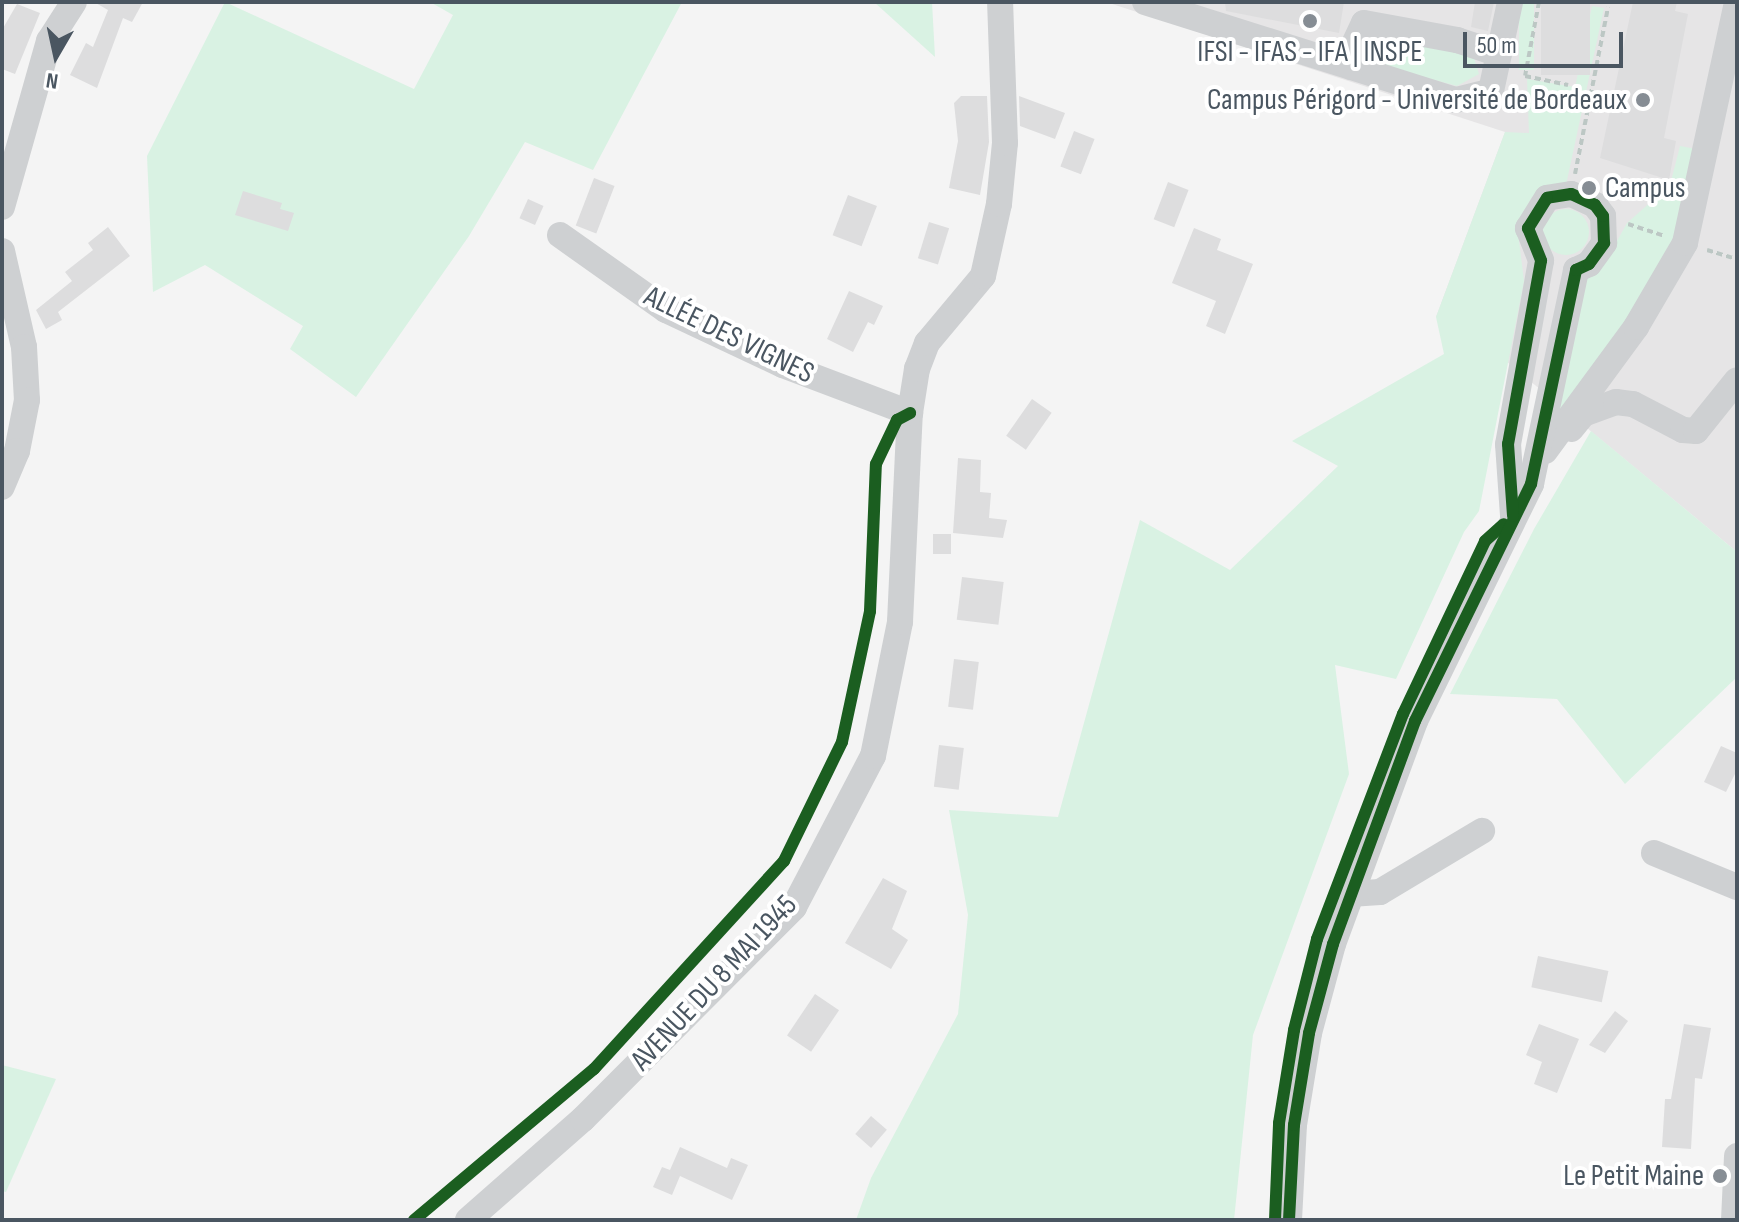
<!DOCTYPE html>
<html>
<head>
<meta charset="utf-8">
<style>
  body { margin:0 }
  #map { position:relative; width:1739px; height:1222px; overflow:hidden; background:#f4f4f4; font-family:"Sofia Sans Condensed",sans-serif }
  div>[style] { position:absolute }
  .education>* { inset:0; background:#e6e5e6 }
  .green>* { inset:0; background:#d9f2e3; transform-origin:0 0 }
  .round { border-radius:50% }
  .building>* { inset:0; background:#ddddde; transform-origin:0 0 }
  .path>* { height:4px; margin-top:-2px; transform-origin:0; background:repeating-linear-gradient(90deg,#bcc7c4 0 6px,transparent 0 10px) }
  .minor>* { height:26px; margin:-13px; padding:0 13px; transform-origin:13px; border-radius:13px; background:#ced0d2 }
  .cycleway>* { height:12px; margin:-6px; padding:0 6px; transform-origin:6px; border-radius:6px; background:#1b5e20 }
  .dots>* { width:22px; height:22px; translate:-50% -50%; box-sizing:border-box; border:4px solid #fff; border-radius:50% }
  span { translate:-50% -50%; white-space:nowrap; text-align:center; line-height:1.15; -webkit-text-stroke:8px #fff; paint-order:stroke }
  .poi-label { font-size:30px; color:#4a5661 }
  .right { translate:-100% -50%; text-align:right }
  .left { translate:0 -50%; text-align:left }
  .street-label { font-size:30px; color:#4a5661 }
  .frame { position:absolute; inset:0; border:4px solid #4a5661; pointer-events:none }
  .north { position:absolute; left:16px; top:16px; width:80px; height:80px; -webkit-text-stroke:6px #fff; paint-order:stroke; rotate:189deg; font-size:22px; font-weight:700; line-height:32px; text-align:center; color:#4a5661 }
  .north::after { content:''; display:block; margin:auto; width:28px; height:36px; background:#4a5661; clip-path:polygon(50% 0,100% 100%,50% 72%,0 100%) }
  .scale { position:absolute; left:1463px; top:32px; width:160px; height:36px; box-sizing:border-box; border:4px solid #4a5661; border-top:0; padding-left:10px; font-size:24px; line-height:28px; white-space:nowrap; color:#4a5661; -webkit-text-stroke:6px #fff; paint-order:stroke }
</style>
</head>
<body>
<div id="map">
  <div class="education">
    <div style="clip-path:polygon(1106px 2px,1737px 2px,1737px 552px,1489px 347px,1436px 317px,1505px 132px)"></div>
  </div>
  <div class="green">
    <div style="clip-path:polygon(225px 2px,414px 89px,453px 15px,430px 2px,682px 2px,593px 170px,525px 142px,469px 236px,356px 397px,290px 349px,303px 326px,205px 265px,153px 292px,147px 156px)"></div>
    <div style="clip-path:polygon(874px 2px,932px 2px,935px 57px)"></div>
    <div style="left:1519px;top:2px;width:15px;height:68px"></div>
    <div style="clip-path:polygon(1592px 6px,1604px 8px,1566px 185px,1532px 197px,1517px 225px,1524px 281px,1479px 511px,1464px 532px,1396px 679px,1335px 665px,1349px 774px,1253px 1035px,1234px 1220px,856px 1220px,871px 1178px,958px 1014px,968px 915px,949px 810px,1058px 817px,1140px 520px,1230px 570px,1338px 466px,1292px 441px,1444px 354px,1436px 317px,1505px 132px,1529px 133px,1527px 79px,1575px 87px)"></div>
    <div style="clip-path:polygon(1389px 40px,1466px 53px,1474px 58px,1479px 74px,1457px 86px,1387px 67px,1382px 56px)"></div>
    <div style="clip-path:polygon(1680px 146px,1696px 149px,1674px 239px,1632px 325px,1556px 416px,1587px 279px,1607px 259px,1627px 223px,1670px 185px)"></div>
    <div class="round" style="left:1543px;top:209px;width:46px;height:46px"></div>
    <div style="clip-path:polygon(1591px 431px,1737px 552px,1737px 677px,1625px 784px,1557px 699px,1450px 694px,1534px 529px)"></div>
    <div style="clip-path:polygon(2px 1065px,56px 1079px,6px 1192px,2px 1191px)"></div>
  </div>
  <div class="building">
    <div style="clip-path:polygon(94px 2px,143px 2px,132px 22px,123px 18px,97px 88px,70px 75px,86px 43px,93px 47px,108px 10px)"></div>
    <div style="clip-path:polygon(1225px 2px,1344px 2px,1339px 33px,1226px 11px)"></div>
    <div style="clip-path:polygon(1475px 2px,1494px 2px,1488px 31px,1471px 27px)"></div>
    <div style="left:1541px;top:2px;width:49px;height:73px"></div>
    <div style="clip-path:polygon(1633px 2px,1677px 2px,1675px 11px,1688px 14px,1664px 138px,1676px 141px,1669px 180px,1600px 158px)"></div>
    <div style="clip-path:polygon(17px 4px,40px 13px,15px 74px,2px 69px,2px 30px)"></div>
    <div style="clip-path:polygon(961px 96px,987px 96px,989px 142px,980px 195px,949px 188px,958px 141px,954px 103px)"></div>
    <div style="clip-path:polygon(1019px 96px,1065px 113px,1055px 139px,1020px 126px)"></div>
    <div style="left:1074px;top:131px;width:22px;height:38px;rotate:21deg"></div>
    <div style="left:594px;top:178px;width:22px;height:51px;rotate:21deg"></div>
    <div style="left:1168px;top:182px;width:22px;height:40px;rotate:21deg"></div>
    <div style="clip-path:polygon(243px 191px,282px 203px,280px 209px,294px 213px,288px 231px,235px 215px)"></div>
    <div style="left:848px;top:195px;width:31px;height:43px;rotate:21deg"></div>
    <div style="left:528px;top:199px;width:17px;height:21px;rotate:24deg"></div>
    <div style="left:929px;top:222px;width:21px;height:38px;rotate:17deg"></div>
    <div style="clip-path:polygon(108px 227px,130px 256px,58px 312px,62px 320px,46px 329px,36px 310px,72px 281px,65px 272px,93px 250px,88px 243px)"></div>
    <div style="clip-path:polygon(1194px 228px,1221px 239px,1217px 250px,1253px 264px,1225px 334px,1206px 326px,1216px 301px,1172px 283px)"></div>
    <div style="clip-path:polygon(849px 291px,883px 306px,874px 325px,868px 322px,853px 352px,827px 339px)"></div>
    <div style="left:1032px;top:399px;width:24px;height:45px;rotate:35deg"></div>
    <div style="clip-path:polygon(958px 458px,981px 460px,980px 492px,991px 493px,989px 518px,1007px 520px,1003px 538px,953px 533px)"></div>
    <div style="left:933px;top:534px;width:18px;height:20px"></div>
    <div style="left:962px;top:577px;width:42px;height:43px;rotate:7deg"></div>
    <div style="left:954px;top:659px;width:25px;height:48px;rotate:7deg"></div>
    <div style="left:939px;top:745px;width:25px;height:42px;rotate:7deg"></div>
    <div style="clip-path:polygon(1721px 746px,1737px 753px,1737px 770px,1726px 792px,1704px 782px)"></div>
    <div style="clip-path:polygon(883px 878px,907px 891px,892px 929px,908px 940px,891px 969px,845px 943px)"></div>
    <div style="left:1538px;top:956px;width:72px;height:32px;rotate:12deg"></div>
    <div style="left:815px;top:994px;width:29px;height:50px;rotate:34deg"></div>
    <div style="clip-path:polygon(1615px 1011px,1628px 1021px,1605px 1053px,1589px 1045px)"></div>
    <div style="clip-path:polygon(1539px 1024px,1579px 1039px,1557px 1093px,1534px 1084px,1542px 1062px,1526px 1055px)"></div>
    <div style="clip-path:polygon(1684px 1024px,1711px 1028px,1702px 1079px,1695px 1078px,1691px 1149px,1662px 1147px,1665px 1099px,1671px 1099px)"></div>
    <div style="left:871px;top:1116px;width:21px;height:24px;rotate:41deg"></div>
    <div style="clip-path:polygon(680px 1147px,727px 1168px,731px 1158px,748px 1165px,732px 1200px,680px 1176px,672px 1195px,653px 1187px,662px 1167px,670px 1170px)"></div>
  </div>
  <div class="path">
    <div style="left:1539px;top:2px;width:75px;rotate:100.7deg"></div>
    <div style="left:1525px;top:76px;width:44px;rotate:11.8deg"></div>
    <div style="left:1575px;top:174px;width:170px;rotate:-78.8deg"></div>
    <div style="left:1628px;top:224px;width:39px;rotate:18deg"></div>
    <div style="left:1707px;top:250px;width:31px;rotate:17deg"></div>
  </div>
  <div class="minor">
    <div style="left:1145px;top:2px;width:326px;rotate:17.5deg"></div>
    <div style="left:1456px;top:100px;width:36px;rotate:-14deg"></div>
    <div style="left:1491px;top:91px;width:91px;rotate:-77.9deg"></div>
    <div style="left:1351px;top:67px;width:12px;rotate:-99deg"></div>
    <div style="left:1349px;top:55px;width:35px;rotate:-65deg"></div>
    <div style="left:1364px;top:23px;width:95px;rotate:10.4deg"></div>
    <div style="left:1457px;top:40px;width:44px;rotate:18.4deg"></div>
    <div style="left:2px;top:207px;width:173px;rotate:-74.2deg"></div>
    <div style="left:49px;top:41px;width:46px;rotate:-57.3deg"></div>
    <div style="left:560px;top:235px;width:130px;rotate:35.3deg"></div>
    <div style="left:666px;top:310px;width:129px;rotate:25.2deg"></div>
    <div style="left:783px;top:365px;width:136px;rotate:20.7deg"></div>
    <div style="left:2px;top:251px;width:98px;rotate:77.1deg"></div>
    <div style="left:24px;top:347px;width:53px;rotate:86.8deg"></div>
    <div style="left:27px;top:400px;width:52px;rotate:101.1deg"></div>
    <div style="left:17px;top:451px;width:39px;rotate:113deg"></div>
    <div style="left:1571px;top:429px;width:19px;rotate:-51deg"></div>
    <div style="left:1583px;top:414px;width:35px;rotate:-20deg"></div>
    <div style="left:1616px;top:402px;width:17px;rotate:7deg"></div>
    <div style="left:1633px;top:404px;width:56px;rotate:27.5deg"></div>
    <div style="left:1683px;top:430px;width:13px;rotate:4deg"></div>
    <div style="left:1696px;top:431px;width:65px;rotate:-51.2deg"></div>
    <div style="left:1545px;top:451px;width:154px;rotate:-53.7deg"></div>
    <div style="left:1636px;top:327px;width:97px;rotate:-59.7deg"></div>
    <div style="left:1685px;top:243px;width:247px;rotate:-77.8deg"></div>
    <div style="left:1654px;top:853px;width:90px;rotate:22.3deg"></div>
    <div style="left:1350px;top:894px;width:30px;rotate:-4deg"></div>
    <div style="left:1380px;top:892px;width:119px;rotate:-30.9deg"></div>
    <div style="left:468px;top:1220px;width:153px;rotate:-41.3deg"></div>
    <div style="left:583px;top:1119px;width:299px;rotate:-45.1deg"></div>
    <div style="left:794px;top:907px;width:170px;rotate:-62.4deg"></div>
    <div style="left:873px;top:756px;width:137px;rotate:-78.6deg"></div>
    <div style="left:900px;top:622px;width:209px;rotate:-87.3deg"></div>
    <div style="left:910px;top:413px;width:45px;rotate:-81deg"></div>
    <div style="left:917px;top:369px;width:28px;rotate:-69deg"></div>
    <div style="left:927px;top:343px;width:87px;rotate:-50.1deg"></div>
    <div style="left:983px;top:276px;width:74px;rotate:-77.5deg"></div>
    <div style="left:999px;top:204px;width:61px;rotate:-84.4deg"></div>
    <div style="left:1005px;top:143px;width:141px;rotate:-92deg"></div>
    <div style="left:1289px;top:1220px;width:95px;rotate:-87deg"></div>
    <div style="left:1294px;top:1125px;width:93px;rotate:-80.7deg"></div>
    <div style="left:1309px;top:1033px;width:92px;rotate:-74.9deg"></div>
    <div style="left:1333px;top:944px;width:238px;rotate:-69.8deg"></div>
    <div style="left:1415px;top:721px;width:264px;rotate:-63.9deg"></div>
    <div style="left:1531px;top:484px;width:219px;rotate:-78.1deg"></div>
    <div style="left:1576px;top:270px;width:14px;rotate:-25deg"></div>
    <div style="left:1589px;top:264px;width:26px;rotate:-54deg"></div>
    <div style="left:1604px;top:243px;width:27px;rotate:-92deg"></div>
    <div style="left:1603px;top:216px;width:14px;rotate:-126deg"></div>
    <div style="left:1595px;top:205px;width:26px;rotate:-155deg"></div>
    <div style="left:1571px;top:194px;width:24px;rotate:171deg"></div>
    <div style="left:1547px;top:198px;width:36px;rotate:122deg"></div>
    <div style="left:1528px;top:228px;width:35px;rotate:68deg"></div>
    <div style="left:1541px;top:261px;width:186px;rotate:100.2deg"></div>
    <div style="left:1508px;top:444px;width:72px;rotate:86deg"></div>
    <div style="left:1734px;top:1220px;width:64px;rotate:-87.3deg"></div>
  </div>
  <div class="cycleway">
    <div style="left:414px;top:1220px;width:235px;rotate:-40deg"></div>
    <div style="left:594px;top:1069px;width:282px;rotate:-47.6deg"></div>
    <div style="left:784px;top:861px;width:132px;rotate:-64deg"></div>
    <div style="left:842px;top:742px;width:134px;rotate:-77.9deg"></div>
    <div style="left:870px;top:611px;width:147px;rotate:-87.7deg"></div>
    <div style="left:876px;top:464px;width:49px;rotate:-64.5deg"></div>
    <div style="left:897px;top:420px;width:15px;rotate:-28deg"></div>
    <div style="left:1275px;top:1220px;width:97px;rotate:-87.6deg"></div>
    <div style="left:1279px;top:1123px;width:94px;rotate:-80.8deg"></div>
    <div style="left:1294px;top:1030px;width:94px;rotate:-75.8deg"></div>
    <div style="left:1317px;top:939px;width:241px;rotate:-69.1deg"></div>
    <div style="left:1403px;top:714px;width:191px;rotate:-64.6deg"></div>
    <div style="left:1485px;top:541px;width:25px;rotate:-42deg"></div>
    <div style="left:1289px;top:1220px;width:95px;rotate:-87deg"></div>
    <div style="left:1294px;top:1125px;width:93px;rotate:-80.7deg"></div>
    <div style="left:1309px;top:1033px;width:92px;rotate:-74.9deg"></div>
    <div style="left:1333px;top:944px;width:238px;rotate:-69.8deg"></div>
    <div style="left:1415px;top:721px;width:264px;rotate:-63.9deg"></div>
    <div style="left:1531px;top:484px;width:219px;rotate:-78.1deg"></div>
    <div style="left:1576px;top:270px;width:14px;rotate:-25deg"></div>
    <div style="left:1589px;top:264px;width:26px;rotate:-54deg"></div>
    <div style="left:1604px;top:243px;width:27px;rotate:-92deg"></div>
    <div style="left:1603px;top:216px;width:14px;rotate:-126deg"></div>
    <div style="left:1595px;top:205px;width:26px;rotate:-155deg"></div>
    <div style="left:1571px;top:194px;width:24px;rotate:171deg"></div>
    <div style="left:1547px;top:198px;width:36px;rotate:122deg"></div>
    <div style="left:1528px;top:228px;width:35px;rotate:68deg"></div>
    <div style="left:1541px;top:261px;width:186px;rotate:100.2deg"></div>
    <div style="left:1508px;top:444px;width:72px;rotate:86deg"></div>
  </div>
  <div class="dots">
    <div style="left:1310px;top:21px;background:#868d94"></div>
    <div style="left:1643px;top:100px;background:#868d94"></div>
    <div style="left:1589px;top:188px;background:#868d94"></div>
    <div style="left:1720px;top:1176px;background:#868d94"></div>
  </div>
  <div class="poi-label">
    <span style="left:1310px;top:52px">IFSI - IFAS - IFA | INSPE</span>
    <span class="right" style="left:1627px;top:100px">Campus Périgord - Université de Bordeaux</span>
    <span class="left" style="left:1605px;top:188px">Campus</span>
    <span class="right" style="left:1704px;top:1176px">Le Petit Maine</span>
  </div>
  <div class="street-label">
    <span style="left:729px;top:335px;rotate:26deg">ALLÉE DES VIGNES</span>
    <span style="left:714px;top:983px;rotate:-47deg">AVENUE DU 8 MAI 1945</span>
  </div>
  <div class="frame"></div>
  <div class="north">N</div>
  <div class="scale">50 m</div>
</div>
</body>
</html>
